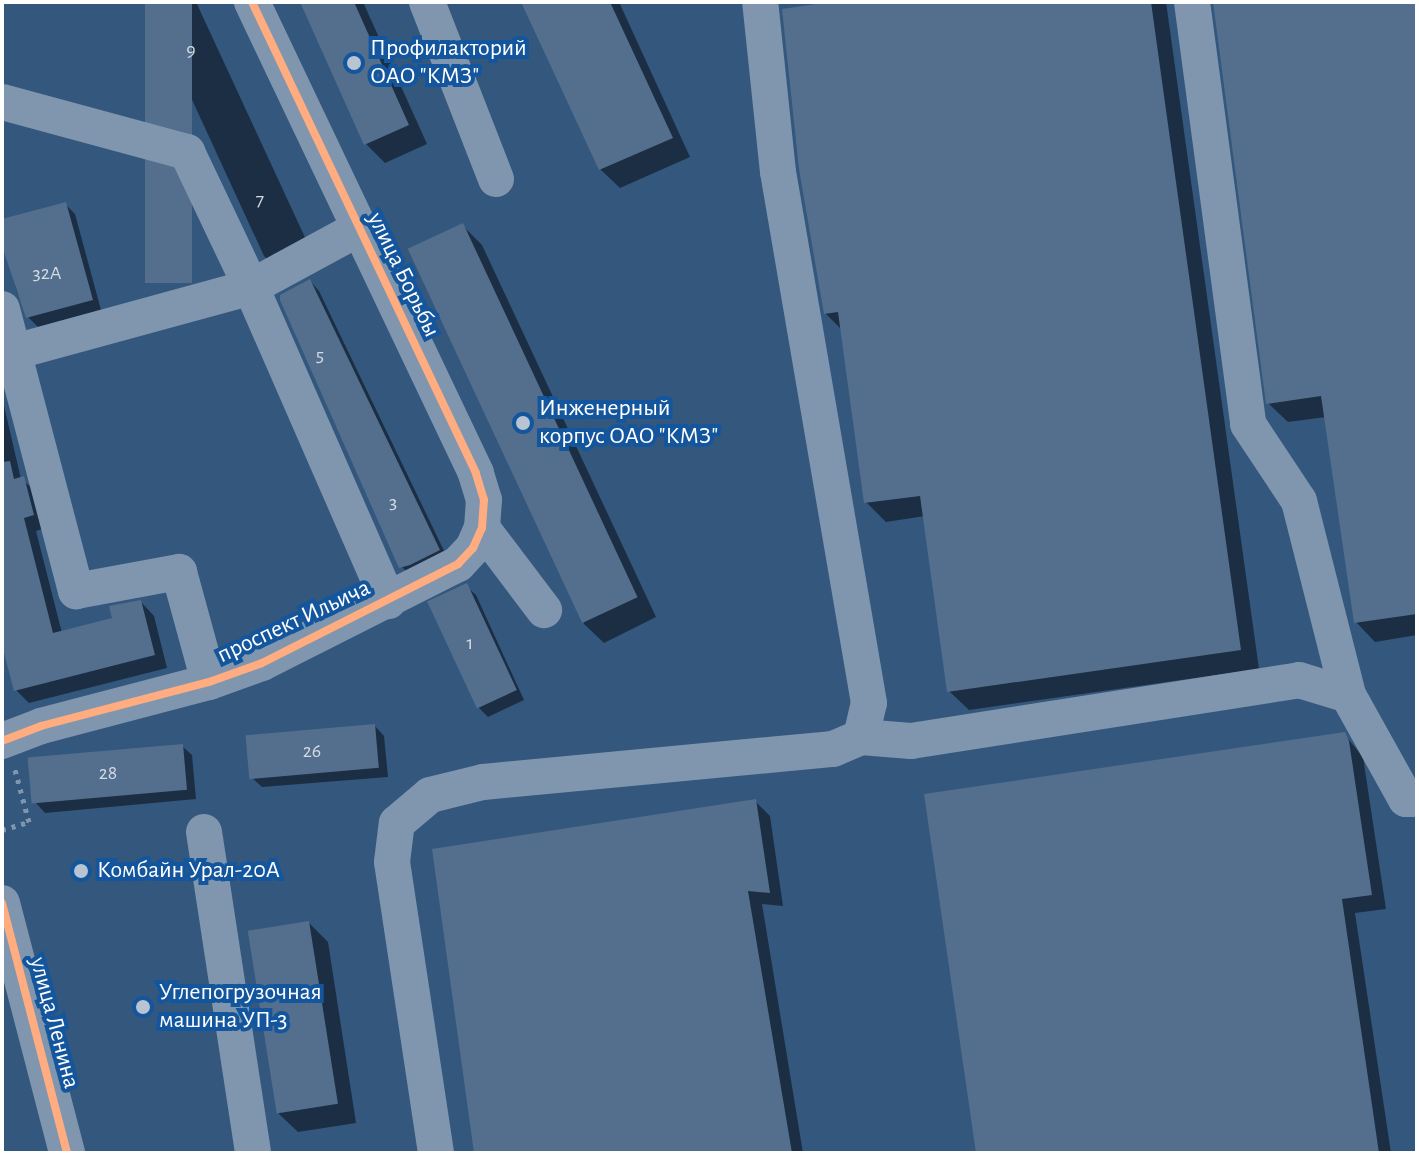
<!DOCTYPE html>
<html>
<head>
<meta charset="utf-8">
<style>
  body { margin:0 }
  #map { position:relative; width:1419px; height:1155px; overflow:hidden; background:#34577e; font-family:"Alegreya Sans",sans-serif }
  div>[style] { position:absolute }
  .shadow>* { inset:0; background:#0007 }
  .building>* { inset:0; background:#536f8d; transform-origin:0 0 }
  .path>* { height:5px; margin-top:-2.5px; transform-origin:0; background:repeating-linear-gradient(90deg,#7f96ae 0 4px,transparent 0 10px) }
  .minor>* { height:36px; margin:-18px; padding:0 18px; transform-origin:18px; border-radius:18px; background:#7f96ae }
  .cycleway>* { height:8px; margin:-4px; padding:0 4px; transform-origin:4px; border-radius:4px; background:#ffac80 }
  .dots>* { width:22px; height:22px; translate:-50% -50%; box-sizing:border-box; border:4px solid #14569d; border-radius:50% }
  span { translate:-50% -50%; white-space:nowrap; text-align:center; line-height:1.15; -webkit-text-stroke:8px #14569d; paint-order:stroke }
  .number-label { font-size:20px; color:#d4dbe2 }
  .number-label span { -webkit-text-stroke-width:0 }
  .poi-label { font-size:24px; color:#fff }
  .left { translate:0 -50%; text-align:left }
  .street-label { font-size:24px; color:#fff }
  .frame { position:absolute; inset:0; border:4px solid #fff; pointer-events:none }
</style>
</head>
<body>
<div id="map">
  <div class="shadow">
    <div style="clip-path:polygon(147px 2px,196px 2px,309px 246px,273px 265px,264px 256px)"></div>
    <div style="clip-path:polygon(302px 2px,363px 2px,427px 144px,385px 163px,366px 144px)"></div>
    <div style="clip-path:polygon(524px 2px,619px 2px,690px 157px,620px 188px,600px 169px)"></div>
    <div style="clip-path:polygon(844px 2px,1166px 2px,1259px 669px,969px 710px,949px 691px,925px 516px,886px 522px,866px 502px,842px 330px,825px 313px)"></div>
    <div style="clip-path:polygon(1215px 2px,1417px 2px,1417px 635px,1375px 642px,1356px 622px,1326px 417px,1288px 422px,1268px 403px)"></div>
    <div style="clip-path:polygon(65px 204px,75px 214px,101px 310px,38px 327px,28px 317px,17px 292px,2px 239px,2px 221px)"></div>
    <div style="clip-path:polygon(463px 226px,482px 245px,656px 617px,604px 643px,584px 624px)"></div>
    <div style="clip-path:polygon(310px 281px,319px 291px,448px 559px,411px 576px,401px 566px)"></div>
    <div style="clip-path:polygon(2px 397px,21px 479px,37px 492px,46px 528px,36px 531px,62px 633px,115px 620px,141px 602px,154px 616px,167px 668px,29px 703px,16px 690px,2px 637px)"></div>
    <div style="clip-path:polygon(466px 586px,476px 595px,524px 700px,488px 717px,478px 707px,430px 604px)"></div>
    <div style="clip-path:polygon(375px 726px,384px 736px,388px 777px,262px 787px,252px 778px)"></div>
    <div style="clip-path:polygon(1344px 734px,1363px 757px,1386px 909px,1355px 913px,1391px 1153px,978px 1153px)"></div>
    <div style="clip-path:polygon(182px 746px,192px 755px,196px 799px,45px 813px,36px 803px)"></div>
    <div style="clip-path:polygon(755px 801px,770px 816px,783px 906px,762px 904px,803px 1153px,476px 1153px)"></div>
    <div style="clip-path:polygon(309px 923px,328px 942px,356px 1123px,298px 1132px,278px 1113px)"></div>
  </div>
  <div class="building">
    <div style="left:145px;top:2px;width:47px;height:281px"></div>
    <div style="clip-path:polygon(300px 2px,354px 2px,409px 125px,364px 145px)"></div>
    <div style="clip-path:polygon(521px 2px,610px 2px,673px 138px,599px 170px)"></div>
    <div style="clip-path:polygon(830px 2px,1151px 2px,1241px 650px,947px 692px,920px 496px,864px 503px,838px 312px,824px 314px,799px 169px,782px 9px)"></div>
    <div style="clip-path:polygon(1213px 2px,1417px 2px,1417px 614px,1354px 623px,1321px 396px,1266px 404px)"></div>
    <div style="clip-path:polygon(66px 202px,93px 300px,26px 318px,2px 246px,2px 219px)"></div>
    <div style="left:463px;top:223px;width:413px;height:61px;rotate:65deg"></div>
    <div style="clip-path:polygon(310px 279px,440px 550px,410px 565px,399px 568px,280px 300px,280px 295px)"></div>
    <div style="clip-path:polygon(10px 461px,14px 479px,24px 476px,34px 515px,24px 518px,53px 633px,112px 618px,109px 606px,141px 600px,155px 655px,14px 691px,2px 645px,2px 462px)"></div>
    <div style="left:467px;top:583px;width:118px;height:44px;rotate:65deg"></div>
    <div style="left:375px;top:724px;width:44px;height:130px;rotate:85deg"></div>
    <div style="clip-path:polygon(1345px 732px,1349px 741px,1372px 895px,1342px 899px,1379px 1153px,976px 1153px,924px 794px)"></div>
    <div style="left:183px;top:744px;width:46px;height:156px;rotate:85deg"></div>
    <div style="clip-path:polygon(756px 799px,770px 893px,748px 891px,792px 1153px,474px 1153px,432px 849px)"></div>
    <div style="left:309px;top:921px;width:185px;height:62px;rotate:81deg"></div>
  </div>
  <div class="path">
    <div style="left:2px;top:830px;width:28px;rotate:-17deg"></div>
    <div style="left:29px;top:822px;width:58px;rotate:-105deg"></div>
  </div>
  <div class="minor">
    <div style="left:427px;top:2px;width:190px;rotate:68.7deg"></div>
    <div style="left:1192px;top:2px;width:426px;rotate:82.4deg"></div>
    <div style="left:1248px;top:424px;width:92px;rotate:56.5deg"></div>
    <div style="left:1299px;top:501px;width:200px;rotate:75.8deg"></div>
    <div style="left:2px;top:102px;width:192px;rotate:15.1deg"></div>
    <div style="left:187px;top:152px;width:149px;rotate:64.6deg"></div>
    <div style="left:251px;top:287px;width:343px;rotate:66.4deg"></div>
    <div style="left:2px;top:309px;width:292px;rotate:75.3deg"></div>
    <div style="left:76px;top:591px;width:105px;rotate:-10.5deg"></div>
    <div style="left:179px;top:572px;width:114px;rotate:74.7deg"></div>
    <div style="left:14px;top:352px;width:246px;rotate:-15.3deg"></div>
    <div style="left:251px;top:287px;width:122px;rotate:-28.5deg"></div>
    <div style="left:482px;top:528px;width:103px;rotate:52.9deg"></div>
    <div style="left:861px;top:737px;width:50px;rotate:4.6deg"></div>
    <div style="left:911px;top:741px;width:393px;rotate:-8.9deg"></div>
    <div style="left:1299px;top:680px;width:51px;rotate:17deg"></div>
    <div style="left:1348px;top:695px;width:119px;rotate:60.9deg"></div>
    <div style="left:1406px;top:799px;width:11px"></div>
    <div style="left:2px;top:741px;width:42px;rotate:-21deg"></div>
    <div style="left:41px;top:726px;width:174px;rotate:-14.7deg"></div>
    <div style="left:209px;top:682px;width:56px;rotate:-19.7deg"></div>
    <div style="left:262px;top:663px;width:220px;rotate:-26.8deg"></div>
    <div style="left:458px;top:564px;width:22px;rotate:-47deg"></div>
    <div style="left:473px;top:548px;width:22px;rotate:-66deg"></div>
    <div style="left:482px;top:528px;width:28px;rotate:-86deg"></div>
    <div style="left:484px;top:500px;width:28px;rotate:-107deg"></div>
    <div style="left:476px;top:473px;width:522px;rotate:-115.44deg"></div>
    <div style="left:204px;top:832px;width:325px;rotate:81.3deg"></div>
    <div style="left:2px;top:903px;width:258px;rotate:75.4deg"></div>
    <div style="left:436px;top:1153px;width:294px;rotate:-98.6deg"></div>
    <div style="left:392px;top:862px;width:39px;rotate:-83deg"></div>
    <div style="left:397px;top:823px;width:43px;rotate:-40.3deg"></div>
    <div style="left:430px;top:795px;width:55px;rotate:-13.8deg"></div>
    <div style="left:483px;top:782px;width:352px;rotate:-5.4deg"></div>
    <div style="left:833px;top:749px;width:30px;rotate:-23deg"></div>
    <div style="left:861px;top:737px;width:35px;rotate:-77deg"></div>
    <div style="left:869px;top:703px;width:539px;rotate:-99.72deg"></div>
    <div style="left:778px;top:172px;width:171px;rotate:-96deg"></div>
  </div>
  <div class="cycleway">
    <div style="left:2px;top:741px;width:42px;rotate:-21deg"></div>
    <div style="left:41px;top:726px;width:174px;rotate:-14.7deg"></div>
    <div style="left:209px;top:682px;width:56px;rotate:-19.7deg"></div>
    <div style="left:262px;top:663px;width:220px;rotate:-26.8deg"></div>
    <div style="left:458px;top:564px;width:22px;rotate:-47deg"></div>
    <div style="left:473px;top:548px;width:22px;rotate:-66deg"></div>
    <div style="left:482px;top:528px;width:28px;rotate:-86deg"></div>
    <div style="left:484px;top:500px;width:28px;rotate:-107deg"></div>
    <div style="left:476px;top:473px;width:522px;rotate:-115.44deg"></div>
    <div style="left:2px;top:903px;width:258px;rotate:75.4deg"></div>
  </div>
  <div class="dots">
    <div style="left:354px;top:63px;background:#b8c4d2"></div>
    <div style="left:523px;top:423px;background:#b8c4d2"></div>
    <div style="left:81px;top:871px;background:#b8c4d2"></div>
    <div style="left:143px;top:1007px;background:#b8c4d2"></div>
  </div>
  <div class="number-label">
    <span style="left:191px;top:50px">9</span>
    <span style="left:260px;top:200px">7</span>
    <span style="left:47px;top:273px">32А</span>
    <span style="left:320px;top:355px">5</span>
    <span style="left:393px;top:502px">3</span>
    <span style="left:470px;top:643px">1</span>
    <span style="left:312px;top:751px">26</span>
    <span style="left:108px;top:773px">28</span>
  </div>
  <div class="poi-label">
    <span class="left" style="left:370px;top:63px">Профилакторий<br>ОАО "КМЗ"</span>
    <span class="left" style="left:539px;top:423px">Инженерный<br>корпус ОАО "КМЗ"</span>
    <span class="left" style="left:97px;top:871px">Комбайн Урал-20А</span>
    <span class="left" style="left:159px;top:1007px">Углепогрузочная<br>машина УП-3</span>
  </div>
  <div class="street-label">
    <span style="left:403px;top:275px;rotate:64deg">улица Борьбы</span>
    <span style="left:294px;top:622px;rotate:-25deg">проспект Ильича</span>
    <span style="left:54px;top:1023px;rotate:75deg">улица Ленина</span>
  </div>
  <div class="frame"></div>
</div>
</body>
</html>
